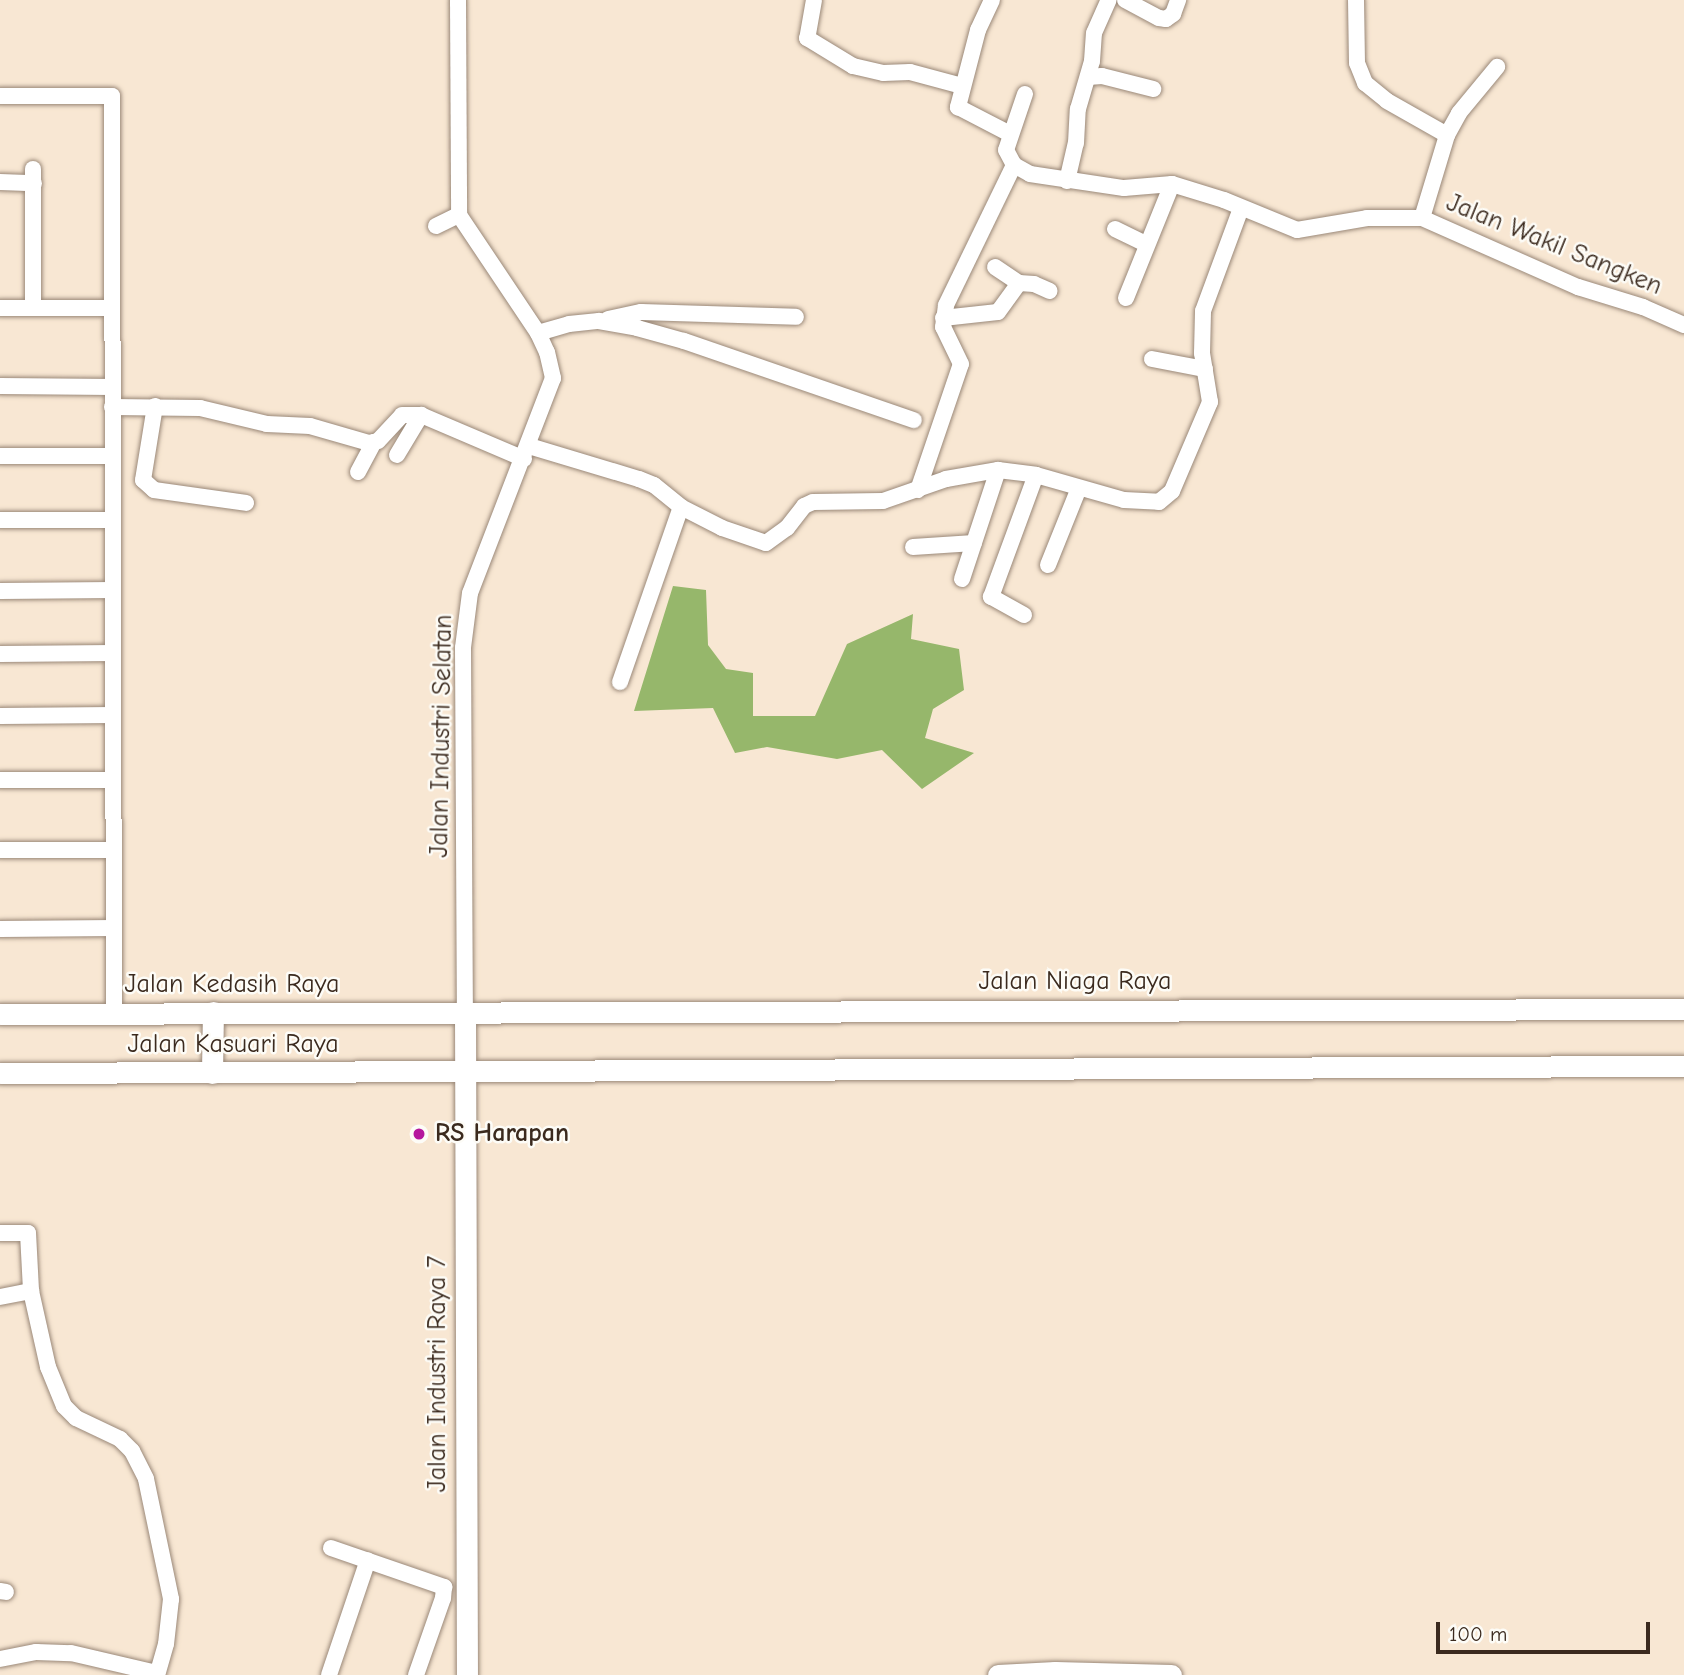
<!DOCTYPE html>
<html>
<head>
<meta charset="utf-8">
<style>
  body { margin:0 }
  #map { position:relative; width:1684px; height:1675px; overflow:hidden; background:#f8e7d3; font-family:"Comic Neue",sans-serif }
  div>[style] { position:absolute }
  .forest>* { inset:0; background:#96b76b }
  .roads { filter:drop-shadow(0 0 2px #9a8878) drop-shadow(0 0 2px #9a8878) }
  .street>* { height:16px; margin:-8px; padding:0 8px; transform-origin:8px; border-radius:8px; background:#fff }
  .secondary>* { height:21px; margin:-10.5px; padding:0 10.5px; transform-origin:10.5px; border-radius:10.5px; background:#fff }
  .dots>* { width:19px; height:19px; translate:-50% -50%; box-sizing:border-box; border:4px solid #fdfcf7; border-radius:50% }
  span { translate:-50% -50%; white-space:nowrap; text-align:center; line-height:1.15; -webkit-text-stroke:5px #fdfcf7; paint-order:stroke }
  .street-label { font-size:26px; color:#3b2a1e }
  .poi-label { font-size:26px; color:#3b2a1e; font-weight:700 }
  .left { translate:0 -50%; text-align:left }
  .scale { position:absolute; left:1436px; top:1622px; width:214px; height:32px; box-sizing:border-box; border:4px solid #3b2a1e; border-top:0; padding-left:9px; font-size:21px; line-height:24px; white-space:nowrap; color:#3b2a1e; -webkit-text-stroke:5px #fdfcf7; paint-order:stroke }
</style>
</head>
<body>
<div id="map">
  <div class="forest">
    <div style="clip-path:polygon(673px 586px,706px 590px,708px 645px,726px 669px,753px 673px,753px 716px,815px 716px,847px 644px,913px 614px,911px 639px,959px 649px,964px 690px,933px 709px,925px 738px,974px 753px,922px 789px,882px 750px,837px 759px,767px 747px,735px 753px,713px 708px,634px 711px)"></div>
  </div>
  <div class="roads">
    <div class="street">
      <div style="left:458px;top:0;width:215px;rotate:89.7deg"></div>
      <div style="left:459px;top:215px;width:142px;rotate:56.2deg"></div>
      <div style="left:538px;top:333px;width:21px;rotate:65deg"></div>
      <div style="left:547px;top:352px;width:27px;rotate:77deg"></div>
      <div style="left:553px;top:378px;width:230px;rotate:111.1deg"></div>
      <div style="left:470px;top:593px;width:55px;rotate:97.3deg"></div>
      <div style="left:463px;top:648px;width:363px;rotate:89.7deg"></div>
      <div style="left:814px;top:0;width:39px;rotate:100deg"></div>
      <div style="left:807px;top:38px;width:54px;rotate:31.3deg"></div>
      <div style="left:853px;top:66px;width:31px;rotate:13deg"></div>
      <div style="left:883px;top:73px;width:27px;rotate:-2deg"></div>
      <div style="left:910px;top:72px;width:54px;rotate:15.1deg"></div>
      <div style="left:992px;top:0;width:33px;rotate:115deg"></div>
      <div style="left:978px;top:30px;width:80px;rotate:104.6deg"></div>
      <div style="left:958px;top:107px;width:59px;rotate:27.4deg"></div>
      <div style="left:1125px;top:0;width:38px;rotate:28deg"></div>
      <div style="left:1159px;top:18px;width:7px;rotate:8deg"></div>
      <div style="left:1166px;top:19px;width:9px;rotate:-36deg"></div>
      <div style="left:1173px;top:14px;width:15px;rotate:-70deg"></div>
      <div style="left:1356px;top:0;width:63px;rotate:89.1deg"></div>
      <div style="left:1357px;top:63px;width:22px;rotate:68deg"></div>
      <div style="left:1365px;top:83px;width:28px;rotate:39deg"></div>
      <div style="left:1387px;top:101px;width:69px;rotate:29.5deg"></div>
      <div style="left:1088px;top:77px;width:14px;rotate:-4deg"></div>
      <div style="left:1102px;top:76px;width:53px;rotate:14.3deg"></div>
      <div style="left:1025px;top:94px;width:59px;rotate:108.7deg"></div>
      <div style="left:1006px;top:150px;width:17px;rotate:62deg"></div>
      <div style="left:1014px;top:165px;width:18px;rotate:29deg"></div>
      <div style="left:1030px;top:174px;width:95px;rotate:8.5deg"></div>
      <div style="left:1124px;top:188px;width:48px;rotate:-4.8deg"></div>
      <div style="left:1172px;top:184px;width:54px;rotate:17.1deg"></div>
      <div style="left:1224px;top:200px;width:79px;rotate:22.3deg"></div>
      <div style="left:1297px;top:230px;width:71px;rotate:-9.7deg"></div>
      <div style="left:1367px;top:218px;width:55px"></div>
      <div style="left:1422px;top:218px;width:171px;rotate:23.9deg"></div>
      <div style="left:1578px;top:287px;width:68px;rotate:17.1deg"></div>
      <div style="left:1643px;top:307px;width:45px;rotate:23.7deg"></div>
      <div style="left:0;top:96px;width:112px"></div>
      <div style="left:112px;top:96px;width:917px;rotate:89.88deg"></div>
      <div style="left:33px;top:169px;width:139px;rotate:90deg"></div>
      <div style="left:1067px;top:181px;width:39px;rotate:-77deg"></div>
      <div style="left:1076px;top:143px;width:34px;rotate:-87deg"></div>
      <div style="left:1078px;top:109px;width:50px;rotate:-73.7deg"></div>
      <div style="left:1092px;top:61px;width:28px;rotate:-86deg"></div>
      <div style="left:1094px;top:33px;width:36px;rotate:-66deg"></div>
      <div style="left:0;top:182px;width:34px;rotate:2deg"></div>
      <div style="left:1422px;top:218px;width:87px;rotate:-73.2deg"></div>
      <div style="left:1447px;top:135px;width:25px;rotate:-61deg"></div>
      <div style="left:1459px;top:113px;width:60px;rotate:-50.4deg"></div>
      <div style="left:436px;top:226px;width:25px;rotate:-26deg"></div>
      <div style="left:1115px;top:229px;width:34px;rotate:26deg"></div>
      <div style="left:995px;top:267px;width:29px;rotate:34deg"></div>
      <div style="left:1126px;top:298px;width:123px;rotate:-68deg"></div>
      <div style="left:0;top:308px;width:112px"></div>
      <div style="left:943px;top:318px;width:55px;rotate:-6.2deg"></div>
      <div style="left:998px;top:312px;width:36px;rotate:-54deg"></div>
      <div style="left:1019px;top:283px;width:15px;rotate:4deg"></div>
      <div style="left:1034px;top:284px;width:17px;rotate:24deg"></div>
      <div style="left:608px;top:319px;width:34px;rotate:-12deg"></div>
      <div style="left:641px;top:312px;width:155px;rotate:1.8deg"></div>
      <div style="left:538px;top:333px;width:32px;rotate:-16deg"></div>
      <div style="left:569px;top:324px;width:30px;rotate:-6deg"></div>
      <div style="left:599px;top:321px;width:39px;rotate:10deg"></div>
      <div style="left:637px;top:328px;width:49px;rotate:15.5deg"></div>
      <div style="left:684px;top:341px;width:243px;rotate:19deg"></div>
      <div style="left:1152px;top:359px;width:54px;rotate:10.7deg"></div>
      <div style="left:0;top:386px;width:113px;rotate:0.5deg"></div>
      <div style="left:155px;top:406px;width:75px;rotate:99.2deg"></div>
      <div style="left:143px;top:480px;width:15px;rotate:42deg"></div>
      <div style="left:154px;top:490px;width:93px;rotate:8deg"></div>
      <div style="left:112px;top:407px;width:88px;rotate:0.7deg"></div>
      <div style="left:200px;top:408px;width:69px;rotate:13.4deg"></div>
      <div style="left:267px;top:424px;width:43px;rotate:2.7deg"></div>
      <div style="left:310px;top:426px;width:61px;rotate:16.1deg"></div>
      <div style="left:369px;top:443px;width:9px;rotate:-13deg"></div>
      <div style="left:378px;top:441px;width:35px;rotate:-47deg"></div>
      <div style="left:402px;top:415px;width:19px"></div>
      <div style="left:421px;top:415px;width:112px;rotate:23.1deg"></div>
      <div style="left:529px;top:446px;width:115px;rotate:16.7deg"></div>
      <div style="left:639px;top:479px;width:16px;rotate:22deg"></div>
      <div style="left:654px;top:485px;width:35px;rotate:39deg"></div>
      <div style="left:681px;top:507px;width:46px;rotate:27.1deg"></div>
      <div style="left:722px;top:528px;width:46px;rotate:18.8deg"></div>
      <div style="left:766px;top:543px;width:26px;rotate:-36deg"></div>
      <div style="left:787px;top:528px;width:28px;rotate:-52deg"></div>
      <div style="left:804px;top:506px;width:10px;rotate:-24deg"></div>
      <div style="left:813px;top:502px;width:70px;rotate:-0.8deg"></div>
      <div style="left:883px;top:501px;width:67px;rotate:-19.2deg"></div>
      <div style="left:946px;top:479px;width:53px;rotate:-9.8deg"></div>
      <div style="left:998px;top:470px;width:38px;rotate:7deg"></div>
      <div style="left:1036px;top:475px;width:91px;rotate:15.9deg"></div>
      <div style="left:1124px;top:500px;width:35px;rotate:3deg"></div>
      <div style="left:1159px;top:502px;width:17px;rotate:-40deg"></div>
      <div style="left:1172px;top:491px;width:97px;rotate:-66.9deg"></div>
      <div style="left:1210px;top:402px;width:50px;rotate:-99.3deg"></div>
      <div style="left:1202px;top:353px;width:42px;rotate:-88.6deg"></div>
      <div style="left:1203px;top:311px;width:110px;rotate:-69.7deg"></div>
      <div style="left:397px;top:455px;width:47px;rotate:-59deg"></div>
      <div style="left:0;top:456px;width:113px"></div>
      <div style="left:358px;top:472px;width:34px;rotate:-62deg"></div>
      <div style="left:918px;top:490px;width:133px;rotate:-71.2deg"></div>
      <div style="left:961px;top:364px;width:41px;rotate:-115.9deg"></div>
      <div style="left:943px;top:327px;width:22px;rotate:-82deg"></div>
      <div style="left:946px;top:305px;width:156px;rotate:-64.1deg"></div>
      <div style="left:0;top:520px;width:113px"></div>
      <div style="left:913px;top:547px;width:61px;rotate:-3.8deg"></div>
      <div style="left:1048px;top:565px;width:83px;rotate:-68.1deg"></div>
      <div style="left:962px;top:579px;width:115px;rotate:-71.7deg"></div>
      <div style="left:0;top:591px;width:113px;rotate:-0.5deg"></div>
      <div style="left:1024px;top:615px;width:38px;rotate:-151deg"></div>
      <div style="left:991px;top:597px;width:130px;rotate:-69.8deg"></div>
      <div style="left:0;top:654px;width:113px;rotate:-0.5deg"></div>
      <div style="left:620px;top:682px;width:185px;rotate:-70.8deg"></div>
      <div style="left:0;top:716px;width:113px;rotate:-0.5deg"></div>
      <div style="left:0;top:780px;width:113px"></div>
      <div style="left:0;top:850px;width:113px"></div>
      <div style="left:0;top:929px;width:114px;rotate:-0.5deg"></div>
      <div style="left:0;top:1233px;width:28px"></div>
      <div style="left:28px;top:1233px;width:58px;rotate:87deg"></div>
      <div style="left:31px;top:1291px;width:78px;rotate:77.4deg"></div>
      <div style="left:48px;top:1367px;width:42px;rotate:67.7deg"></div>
      <div style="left:64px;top:1406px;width:17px;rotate:45deg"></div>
      <div style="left:76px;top:1418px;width:49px;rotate:25.5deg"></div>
      <div style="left:120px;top:1439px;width:17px;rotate:45deg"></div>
      <div style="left:132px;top:1451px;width:31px;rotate:63deg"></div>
      <div style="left:146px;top:1479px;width:123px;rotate:78.2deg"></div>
      <div style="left:171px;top:1599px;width:45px;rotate:96.3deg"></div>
      <div style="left:166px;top:1644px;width:32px;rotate:106deg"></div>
      <div style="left:0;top:1297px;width:32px;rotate:-11deg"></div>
      <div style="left:331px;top:1548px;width:120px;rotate:19deg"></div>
      <div style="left:444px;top:1587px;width:11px;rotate:95deg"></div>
      <div style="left:443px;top:1598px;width:82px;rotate:109.3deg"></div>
      <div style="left:0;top:1591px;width:6px;rotate:9deg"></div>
      <div style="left:0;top:1659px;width:37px;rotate:-11deg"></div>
      <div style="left:36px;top:1652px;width:35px;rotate:2deg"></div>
      <div style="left:71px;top:1653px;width:88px;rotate:13.1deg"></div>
      <div style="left:329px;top:1675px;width:121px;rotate:-71.3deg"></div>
    </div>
    <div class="secondary">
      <div style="left:465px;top:1011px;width:664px;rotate:89.83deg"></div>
      <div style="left:0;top:1014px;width:1684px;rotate:-0.17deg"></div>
      <div style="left:0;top:1073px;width:1684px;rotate:-0.24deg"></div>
      <div style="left:212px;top:1073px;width:61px;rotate:-89.1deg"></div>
      <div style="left:998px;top:1675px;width:57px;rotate:-3deg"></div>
      <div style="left:1055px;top:1672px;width:116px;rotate:1.5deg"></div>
    </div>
  </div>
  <div class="dots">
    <div style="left:419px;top:1134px;background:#b5179e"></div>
  </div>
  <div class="street-label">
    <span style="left:1554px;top:245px;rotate:22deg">Jalan Wakil Sangken</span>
    <span style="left:442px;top:736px;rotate:-89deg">Jalan Industri Selatan</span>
    <span style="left:1075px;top:982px">Jalan Niaga Raya</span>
    <span style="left:232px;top:985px">Jalan Kedasih Raya</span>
    <span style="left:233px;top:1045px">Jalan Kasuari Raya</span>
    <span style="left:438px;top:1374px;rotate:-90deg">Jalan Industri Raya 7</span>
  </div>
  <div class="poi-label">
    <span class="left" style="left:435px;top:1134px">RS Harapan</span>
  </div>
  <div class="scale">100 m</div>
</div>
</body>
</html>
